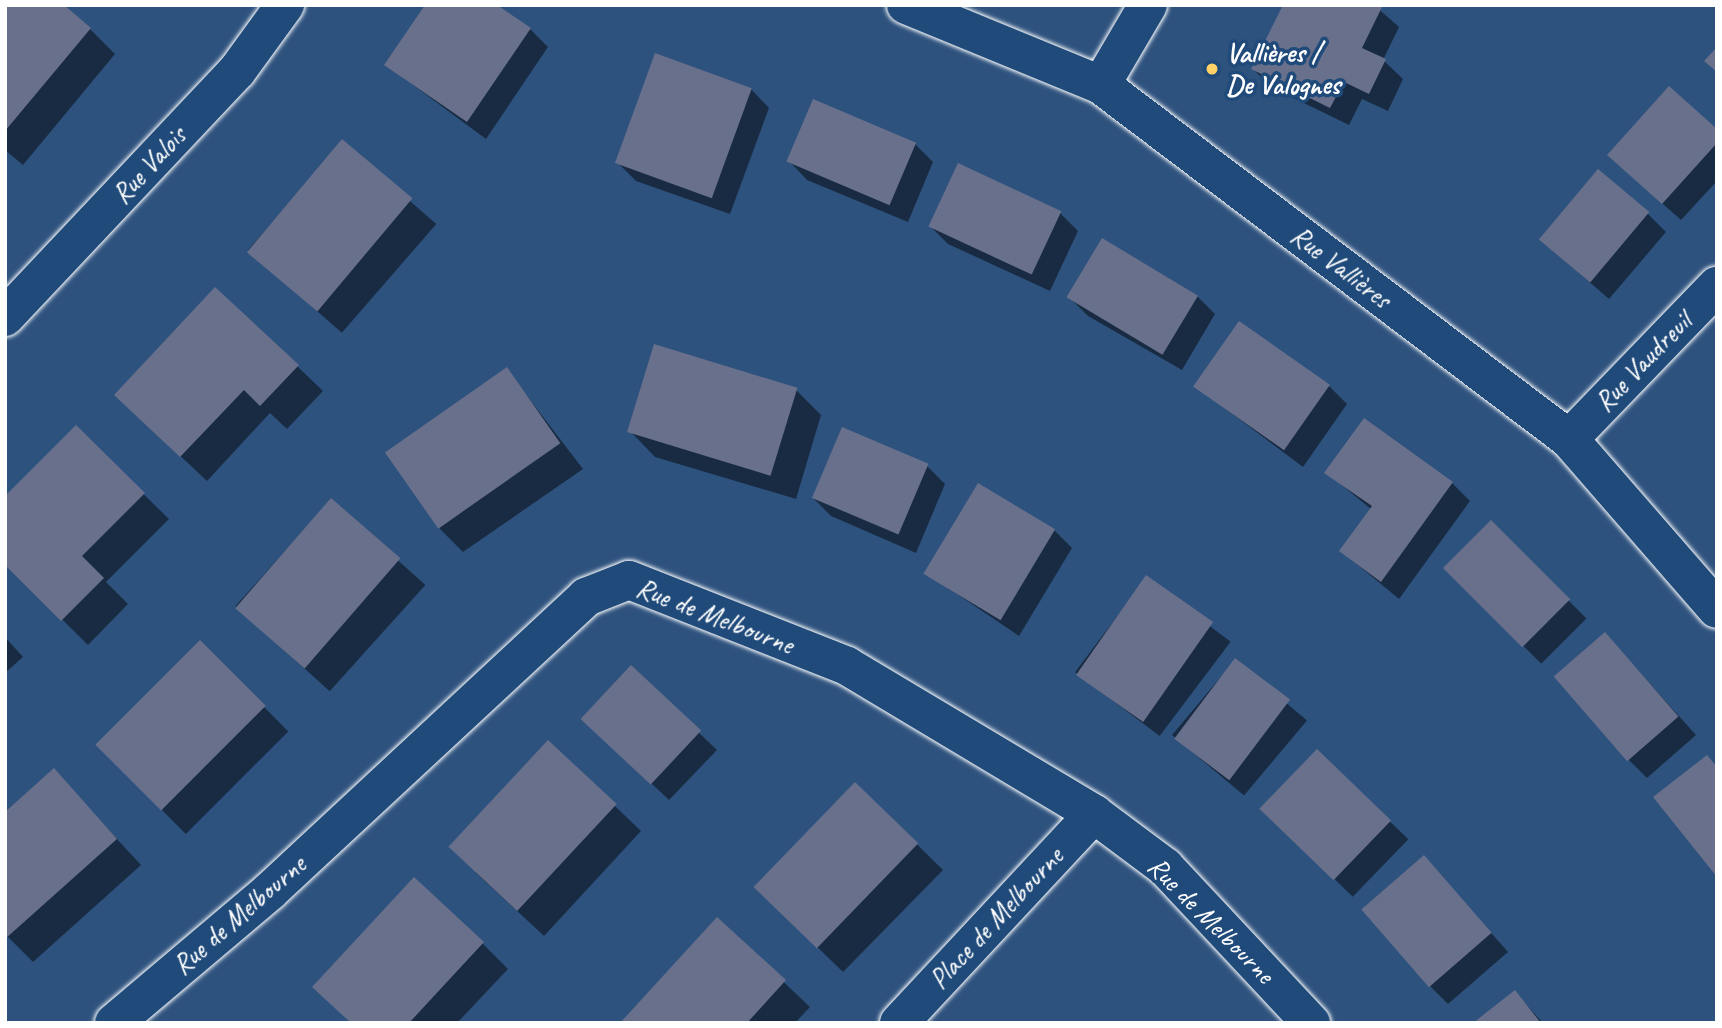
<!DOCTYPE html>
<html>
<head>
<meta charset="utf-8">
<style>
  body { margin:0 }
  #map { position:relative; width:1722px; height:1028px; overflow:hidden; background:#2e527e; font-family:Caveat,sans-serif }
  div>[style] { position:absolute }
  .shadow>* { inset:0; background:#0007; transform-origin:0 0 }
  .building>* { inset:0; background:#69708c; transform-origin:0 0 }
  .roads { filter:drop-shadow(0 0 2px #fff) drop-shadow(0 0 2px #fff) }
  .minor>* { height:38px; margin:-19px; padding:0 19px; transform-origin:19px; border-radius:19px; background:#1f4a7a }
  .dots>* { width:19px; height:19px; translate:-50% -50%; box-sizing:border-box; border:4px solid #1f4a7a; border-radius:50% }
  span { translate:-50% -50%; white-space:nowrap; text-align:center; line-height:1.15; -webkit-text-stroke:7px #1f4a7a; paint-order:stroke }
  .poi-label { font-size:28px; color:#fff; font-weight:700 }
  .left { translate:0 -50%; text-align:left }
  .street-label { font-size:28px; color:#fff }
  .frame { position:absolute; inset:0; border:7px solid #fff; pointer-events:none }
</style>
</head>
<body>
<div id="map">
  <div class="shadow">
    <div style="clip-path:polygon(5px 5px,90px 29px,115px 54px,23px 165px,5px 150px)"></div>
    <div style="clip-path:polygon(1285px 5px,1374px 5px,1399px 27px,1383px 60px,1403px 79px,1388px 111px,1362px 99px,1349px 125px,1271px 87px,1253px 69px)"></div>
    <div style="clip-path:polygon(530px 29px,548px 47px,486px 139px,386px 65px)"></div>
    <div style="clip-path:polygon(751px 89px,769px 108px,730px 214px,636px 181px,618px 163px)"></div>
    <div style="clip-path:polygon(1717px 131px,1717px 181px,1681px 220px,1628px 173px)"></div>
    <div style="left:342px;top:142px;width:125px;height:144px;rotate:41deg"></div>
    <div style="clip-path:polygon(915px 144px,933px 162px,908px 222px,807px 180px,789px 161px)"></div>
    <div style="clip-path:polygon(1060px 213px,1078px 231px,1050px 291px,948px 244px,930px 226px)"></div>
    <div style="clip-path:polygon(1648px 214px,1666px 232px,1609px 299px,1540px 239px)"></div>
    <div style="clip-path:polygon(1197px 296px,1215px 314px,1182px 370px,1088px 316px,1070px 298px)"></div>
    <div style="clip-path:polygon(297px 366px,323px 391px,287px 429px,270px 413px,207px 481px,142px 420px)"></div>
    <div style="clip-path:polygon(507px 370px,583px 469px,463px 552px,438px 527px)"></div>
    <div style="clip-path:polygon(1195px 386px,1329px 386px,1347px 404px,1303px 467px)"></div>
    <div style="clip-path:polygon(796px 390px,821px 415px,796px 499px,655px 457px,630px 431px)"></div>
    <div style="clip-path:polygon(76px 428px,169px 519px,106px 582px,128px 604px,88px 645px,5px 563px)"></div>
    <div style="clip-path:polygon(927px 466px,945px 484px,916px 553px,831px 516px,813px 498px)"></div>
    <div style="clip-path:polygon(1327px 473px,1452px 483px,1470px 501px,1399px 599px,1341px 551px,1371px 509px)"></div>
    <div style="left:331px;top:500px;width:127px;height:143px;rotate:42deg"></div>
    <div style="left:1491px;top:523px;width:135px;height:64px;rotate:45deg"></div>
    <div style="clip-path:polygon(1054px 530px,1072px 548px,1019px 636px,926px 573px)"></div>
    <div style="left:1146px;top:578px;width:106px;height:118px;rotate:37deg"></div>
    <div style="clip-path:polygon(1605px 634px,1696px 735px,1647px 778px,1629px 760px)"></div>
    <div style="clip-path:polygon(5px 637px,23px 657px,5px 673px)"></div>
    <div style="left:200px;top:643px;width:125px;height:145px;rotate:45deg"></div>
    <div style="left:1235px;top:660px;width:94px;height:98px;rotate:40deg"></div>
    <div style="clip-path:polygon(631px 668px,717px 750px,669px 800px,601px 736px)"></div>
    <div style="clip-path:polygon(548px 742px,641px 831px,544px 936px,475px 872px)"></div>
    <div style="left:1317px;top:751px;width:127px;height:80px;rotate:44deg"></div>
    <div style="clip-path:polygon(54px 771px,141px 865px,33px 962px,5px 934px)"></div>
    <div style="clip-path:polygon(856px 784px,943px 870px,843px 972px,780px 911px)"></div>
    <div style="clip-path:polygon(1424px 857px,1508px 952px,1448px 1004px,1430px 986px)"></div>
    <div style="clip-path:polygon(717px 919px,810px 1007px,795px 1023px,622px 1023px)"></div>
    <div style="clip-path:polygon(482px 943px,508px 969px,457px 1023px,351px 1023px)"></div>
    <div style="clip-path:polygon(1515px 992px,1543px 1023px,1476px 1023px)"></div>
  </div>
  <div class="building">
    <div style="clip-path:polygon(5px 5px,64px 5px,91px 28px,5px 131px)"></div>
    <div style="clip-path:polygon(425px 5px,497px 5px,531px 28px,467px 122px,384px 65px)"></div>
    <div style="clip-path:polygon(1283px 5px,1382px 7px,1362px 48px,1386px 59px,1369px 94px,1344px 82px,1330px 108px,1251px 69px)"></div>
    <div style="clip-path:polygon(1717px 47px,1717px 72px,1704px 61px)"></div>
    <div style="left:655px;top:53px;width:103px;height:117px;rotate:20deg"></div>
    <div style="clip-path:polygon(1669px 86px,1717px 129px,1717px 143px,1662px 204px,1607px 155px)"></div>
    <div style="left:813px;top:99px;width:112px;height:68px;rotate:23deg"></div>
    <div style="left:342px;top:139px;width:92px;height:148px;rotate:40deg"></div>
    <div style="left:958px;top:163px;width:114px;height:70px;rotate:25deg"></div>
    <div style="left:1598px;top:169px;width:67px;height:92px;rotate:40deg"></div>
    <div style="left:1102px;top:238px;width:112px;height:69px;rotate:31deg"></div>
    <div style="clip-path:polygon(215px 287px,299px 365px,260px 406px,244px 390px,180px 457px,114px 395px)"></div>
    <div style="left:1239px;top:321px;width:111px;height:80px;rotate:35deg"></div>
    <div style="left:654px;top:344px;width:150px;height:92px;rotate:17deg"></div>
    <div style="left:507px;top:367px;width:93px;height:149px;rotate:55deg"></div>
    <div style="clip-path:polygon(1364px 418px,1453px 482px,1381px 582px,1339px 551px,1372px 506px,1324px 473px)"></div>
    <div style="clip-path:polygon(76px 425px,145px 493px,82px 556px,104px 578px,61px 621px,5px 565px,5px 496px)"></div>
    <div style="left:842px;top:427px;width:94px;height:77px;rotate:23deg"></div>
    <div style="left:978px;top:483px;width:90px;height:106px;rotate:31deg"></div>
    <div style="left:331px;top:498px;width:92px;height:146px;rotate:41deg"></div>
    <div style="left:1491px;top:520px;width:112px;height:68px;rotate:45deg"></div>
    <div style="left:1146px;top:575px;width:82px;height:122px;rotate:35deg"></div>
    <div style="left:1605px;top:632px;width:112px;height:68px;rotate:49deg"></div>
    <div style="left:200px;top:640px;width:93px;height:148px;rotate:45deg"></div>
    <div style="left:1235px;top:658px;width:69px;height:101px;rotate:37deg"></div>
    <div style="left:631px;top:665px;width:96px;height:74px;rotate:43deg"></div>
    <div style="left:548px;top:740px;width:94px;height:146px;rotate:43deg"></div>
    <div style="left:1317px;top:749px;width:103px;height:83px;rotate:44deg"></div>
    <div style="clip-path:polygon(1707px 755px,1717px 767px,1717px 877px,1653px 797px)"></div>
    <div style="clip-path:polygon(54px 768px,117px 839px,5px 939px,5px 812px)"></div>
    <div style="left:855px;top:782px;width:88px;height:146px;rotate:44deg"></div>
    <div style="left:1424px;top:855px;width:103px;height:83px;rotate:49deg"></div>
    <div style="clip-path:polygon(414px 877px,484px 942px,409px 1023px,351px 1023px,312px 987px)"></div>
    <div style="clip-path:polygon(717px 917px,786px 980px,747px 1023px,620px 1023px)"></div>
    <div style="clip-path:polygon(1515px 990px,1541px 1023px,1473px 1023px)"></div>
  </div>
  <div class="roads">
    <div class="minor">
      <div style="left:906px;top:5px;width:211px;rotate:22.3deg"></div>
      <div style="left:1101px;top:85px;width:587px;rotate:37.1deg"></div>
      <div style="left:1569px;top:439px;width:225px;rotate:49deg"></div>
      <div style="left:1101px;top:85px;width:93px;rotate:-59.6deg"></div>
      <div style="left:5px;top:317px;width:338px;rotate:-46.7deg"></div>
      <div style="left:237px;top:71px;width:82px;rotate:-54deg"></div>
      <div style="left:1569px;top:439px;width:213px;rotate:-46deg"></div>
      <div style="left:114px;top:1023px;width:204px;rotate:-40.2deg"></div>
      <div style="left:270px;top:891px;width:432px;rotate:-42.9deg"></div>
      <div style="left:586px;top:597px;width:46px;rotate:-21.6deg"></div>
      <div style="left:629px;top:580px;width:234px;rotate:21.5deg"></div>
      <div style="left:847px;top:666px;width:288px;rotate:30.9deg"></div>
      <div style="left:1094px;top:814px;width:89px;rotate:36.7deg"></div>
      <div style="left:1165px;top:867px;width:214px;rotate:46.9deg"></div>
      <div style="left:899px;top:1023px;width:286px;rotate:-47deg"></div>
    </div>
  </div>
  <div class="dots">
    <div style="left:1212px;top:69px;background:#ffd166"></div>
  </div>
  <div class="poi-label">
    <span class="left" style="left:1226px;top:69px">Vallières /<br>De Valognes</span>
  </div>
  <div class="street-label">
    <span style="left:149px;top:165px;rotate:-47deg">Rue Valois</span>
    <span style="left:1341px;top:267px;rotate:37deg">Rue Vallières</span>
    <span style="left:1643px;top:362px;rotate:-46deg">Rue Vaudreuil</span>
    <span style="left:715px;top:616px;rotate:21deg">Rue de Melbourne</span>
    <span style="left:239px;top:915px;rotate:-41deg">Rue de Melbourne</span>
    <span style="left:996px;top:918px;rotate:-47deg">Place de Melbourne</span>
    <span style="left:1211px;top:920px;rotate:45deg">Rue de Melbourne</span>
  </div>
  <div class="frame"></div>
</div>
</body>
</html>
